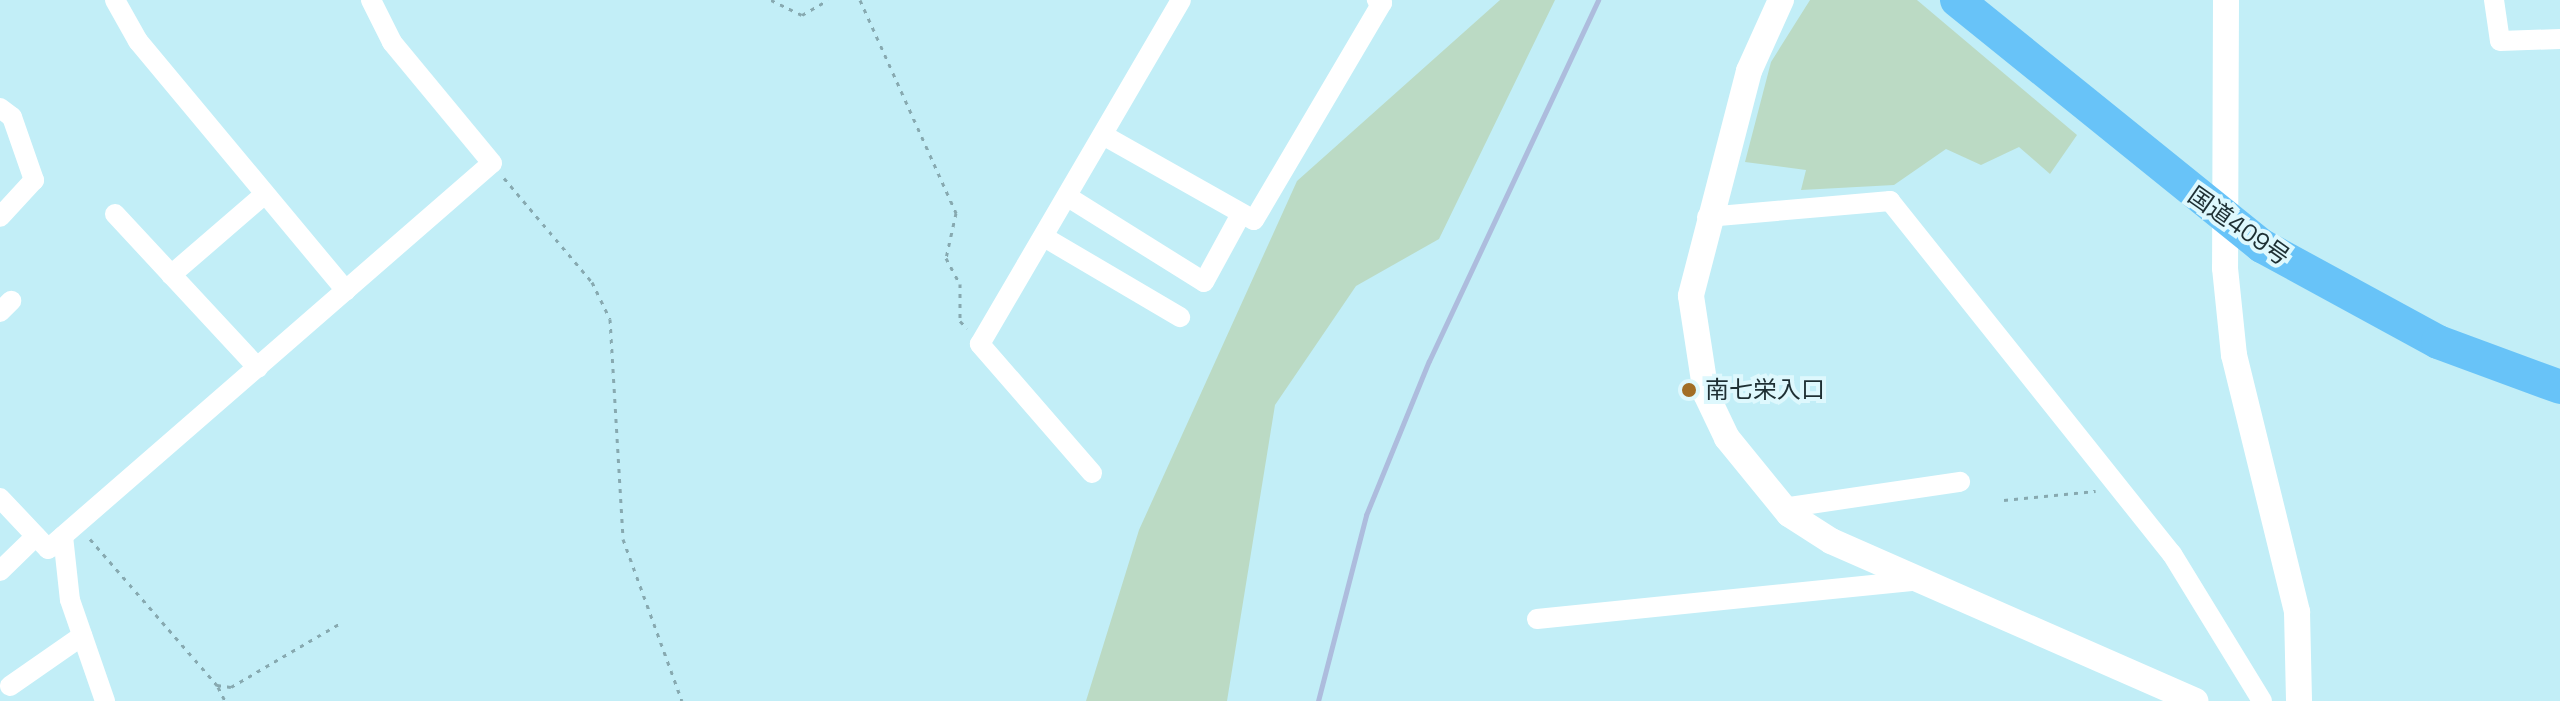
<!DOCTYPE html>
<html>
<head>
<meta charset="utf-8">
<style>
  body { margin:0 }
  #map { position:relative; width:2560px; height:701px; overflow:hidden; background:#c2eef7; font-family:"Space Grotesk","Noto Sans JP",sans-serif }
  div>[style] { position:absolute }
  .green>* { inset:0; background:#bbdac4 }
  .stream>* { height:5px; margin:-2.5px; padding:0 2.5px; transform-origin:2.5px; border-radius:2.5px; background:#adbcdd }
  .path>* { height:3px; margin-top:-1.5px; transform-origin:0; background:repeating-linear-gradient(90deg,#87a9b0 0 4px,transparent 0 10px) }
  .minor>* { height:20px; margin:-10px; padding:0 10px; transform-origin:10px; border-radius:10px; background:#fff }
  .tertiary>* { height:26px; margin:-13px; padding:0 13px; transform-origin:13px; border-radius:13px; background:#fff }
  .trunk>* { height:34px; margin:-17px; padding:0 17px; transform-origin:17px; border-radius:17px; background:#68c3f8 }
  .dots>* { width:22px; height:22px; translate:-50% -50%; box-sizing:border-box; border:4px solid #def8fd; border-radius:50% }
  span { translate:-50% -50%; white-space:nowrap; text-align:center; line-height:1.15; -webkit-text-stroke:8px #def8fd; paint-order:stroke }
  .street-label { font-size:24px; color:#1e2f33 }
  .poi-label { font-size:24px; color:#1e2f33 }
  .left { translate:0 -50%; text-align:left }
</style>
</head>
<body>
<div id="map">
  <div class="green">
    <div style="clip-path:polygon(1500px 0,1555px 0,1439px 239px,1356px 286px,1275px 405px,1227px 701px,1086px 701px,1139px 530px,1297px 181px)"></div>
    <div style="clip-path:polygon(1810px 0,1917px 0,2077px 135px,2050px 174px,2019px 147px,1981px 165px,1946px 149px,1894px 185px,1801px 190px,1806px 170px,1745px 162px,1771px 62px)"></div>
  </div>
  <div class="stream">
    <div style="left:1318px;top:701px;width:192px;rotate:-75.5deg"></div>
    <div style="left:1366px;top:515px;width:166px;rotate:-67.8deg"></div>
    <div style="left:1429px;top:361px;width:399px;rotate:-64.9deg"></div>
  </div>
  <div class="path">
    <div style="left:771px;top:0;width:34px;rotate:26deg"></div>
    <div style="left:802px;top:15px;width:30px;rotate:-30deg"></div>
    <div style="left:860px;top:0;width:234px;rotate:65.7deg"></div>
    <div style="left:956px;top:213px;width:46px;rotate:102.5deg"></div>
    <div style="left:946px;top:258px;width:30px;rotate:62deg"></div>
    <div style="left:960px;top:284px;width:37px;rotate:90deg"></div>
    <div style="left:960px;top:321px;width:10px;rotate:45deg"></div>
    <div style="left:504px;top:178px;width:136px;rotate:49.8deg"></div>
    <div style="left:592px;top:282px;width:41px;rotate:64.1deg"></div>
    <div style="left:610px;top:319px;width:220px;rotate:86.6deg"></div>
    <div style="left:623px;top:539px;width:172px;rotate:70deg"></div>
    <div style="left:2004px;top:500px;width:92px;rotate:-5.6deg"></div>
    <div style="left:90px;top:539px;width:194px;rotate:49deg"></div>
    <div style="left:217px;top:685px;width:14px;rotate:8deg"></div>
    <div style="left:231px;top:687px;width:125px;rotate:-30.3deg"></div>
    <div style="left:218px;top:687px;width:16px;rotate:63deg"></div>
  </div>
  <div class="minor">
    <div style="left:115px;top:0;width:47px;rotate:60.7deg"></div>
    <div style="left:138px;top:41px;width:325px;rotate:50.2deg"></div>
    <div style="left:2494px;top:0;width:41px;rotate:81.7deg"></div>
    <div style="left:2500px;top:41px;width:60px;rotate:-1.9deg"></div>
    <div style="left:0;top:108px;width:15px;rotate:37deg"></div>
    <div style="left:12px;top:117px;width:67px;rotate:70.8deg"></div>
    <div style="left:34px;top:180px;width:50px;rotate:132.6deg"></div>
    <div style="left:1103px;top:135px;width:173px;rotate:29.4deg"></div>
    <div style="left:1254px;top:220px;width:252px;rotate:-59.5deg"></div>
    <div style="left:1382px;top:3px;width:6px;rotate:-149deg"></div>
    <div style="left:1068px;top:197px;width:160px;rotate:32deg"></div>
    <div style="left:1204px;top:282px;width:77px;rotate:-61.4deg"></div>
    <div style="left:115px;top:214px;width:210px;rotate:47.1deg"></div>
    <div style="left:1707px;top:217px;width:184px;rotate:-5deg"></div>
    <div style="left:1890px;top:201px;width:452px;rotate:51.4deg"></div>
    <div style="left:2172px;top:554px;width:172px;rotate:58.5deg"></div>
    <div style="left:1044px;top:237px;width:158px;rotate:30.5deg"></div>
    <div style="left:171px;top:275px;width:124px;rotate:-40.8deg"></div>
    <div style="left:0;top:312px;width:16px;rotate:-45deg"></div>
    <div style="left:1092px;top:473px;width:171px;rotate:-131deg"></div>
    <div style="left:980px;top:344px;width:398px;rotate:-59.7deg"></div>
    <div style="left:0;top:498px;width:70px;rotate:46.7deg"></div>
    <div style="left:48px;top:549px;width:588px;rotate:-41deg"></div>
    <div style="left:492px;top:163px;width:157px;rotate:-129.6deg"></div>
    <div style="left:392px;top:42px;width:47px;rotate:-116.6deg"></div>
    <div style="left:1783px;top:508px;width:179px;rotate:-8.4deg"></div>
    <div style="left:63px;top:536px;width:64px;rotate:83.8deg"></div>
    <div style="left:70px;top:600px;width:107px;rotate:70.9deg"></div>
    <div style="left:0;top:571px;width:50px;rotate:-44.2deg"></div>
    <div style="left:1537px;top:619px;width:379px;rotate:-5.8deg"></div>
    <div style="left:10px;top:686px;width:88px;rotate:-34.8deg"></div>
  </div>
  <div class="tertiary">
    <div style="left:1781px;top:0;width:78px;rotate:114.3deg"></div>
    <div style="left:1749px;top:71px;width:232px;rotate:104.5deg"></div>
    <div style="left:1691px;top:296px;width:99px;rotate:81.3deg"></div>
    <div style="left:1706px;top:394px;width:49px;rotate:64.5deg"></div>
    <div style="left:1727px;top:438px;width:98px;rotate:50.8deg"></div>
    <div style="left:1789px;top:514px;width:50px;rotate:32.7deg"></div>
    <div style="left:1831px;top:541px;width:398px;rotate:23.7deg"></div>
    <div style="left:2226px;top:0;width:268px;rotate:90.2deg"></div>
    <div style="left:2225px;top:268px;width:87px;rotate:84.1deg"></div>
    <div style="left:2234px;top:355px;width:265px;rotate:76.2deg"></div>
    <div style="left:2297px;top:612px;width:89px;rotate:88.7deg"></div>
  </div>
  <div class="trunk">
    <div style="left:1957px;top:0;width:392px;rotate:38.9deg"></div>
    <div style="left:2262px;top:246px;width:200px;rotate:28.6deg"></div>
    <div style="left:2438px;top:342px;width:130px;rotate:20.2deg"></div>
  </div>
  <div class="dots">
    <div style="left:1689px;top:390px;background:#a26e26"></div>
  </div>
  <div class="street-label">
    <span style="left:2239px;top:226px;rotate:35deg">国道409号</span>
  </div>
  <div class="poi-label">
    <span class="left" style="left:1705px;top:390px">南七栄入口</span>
  </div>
</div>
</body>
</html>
